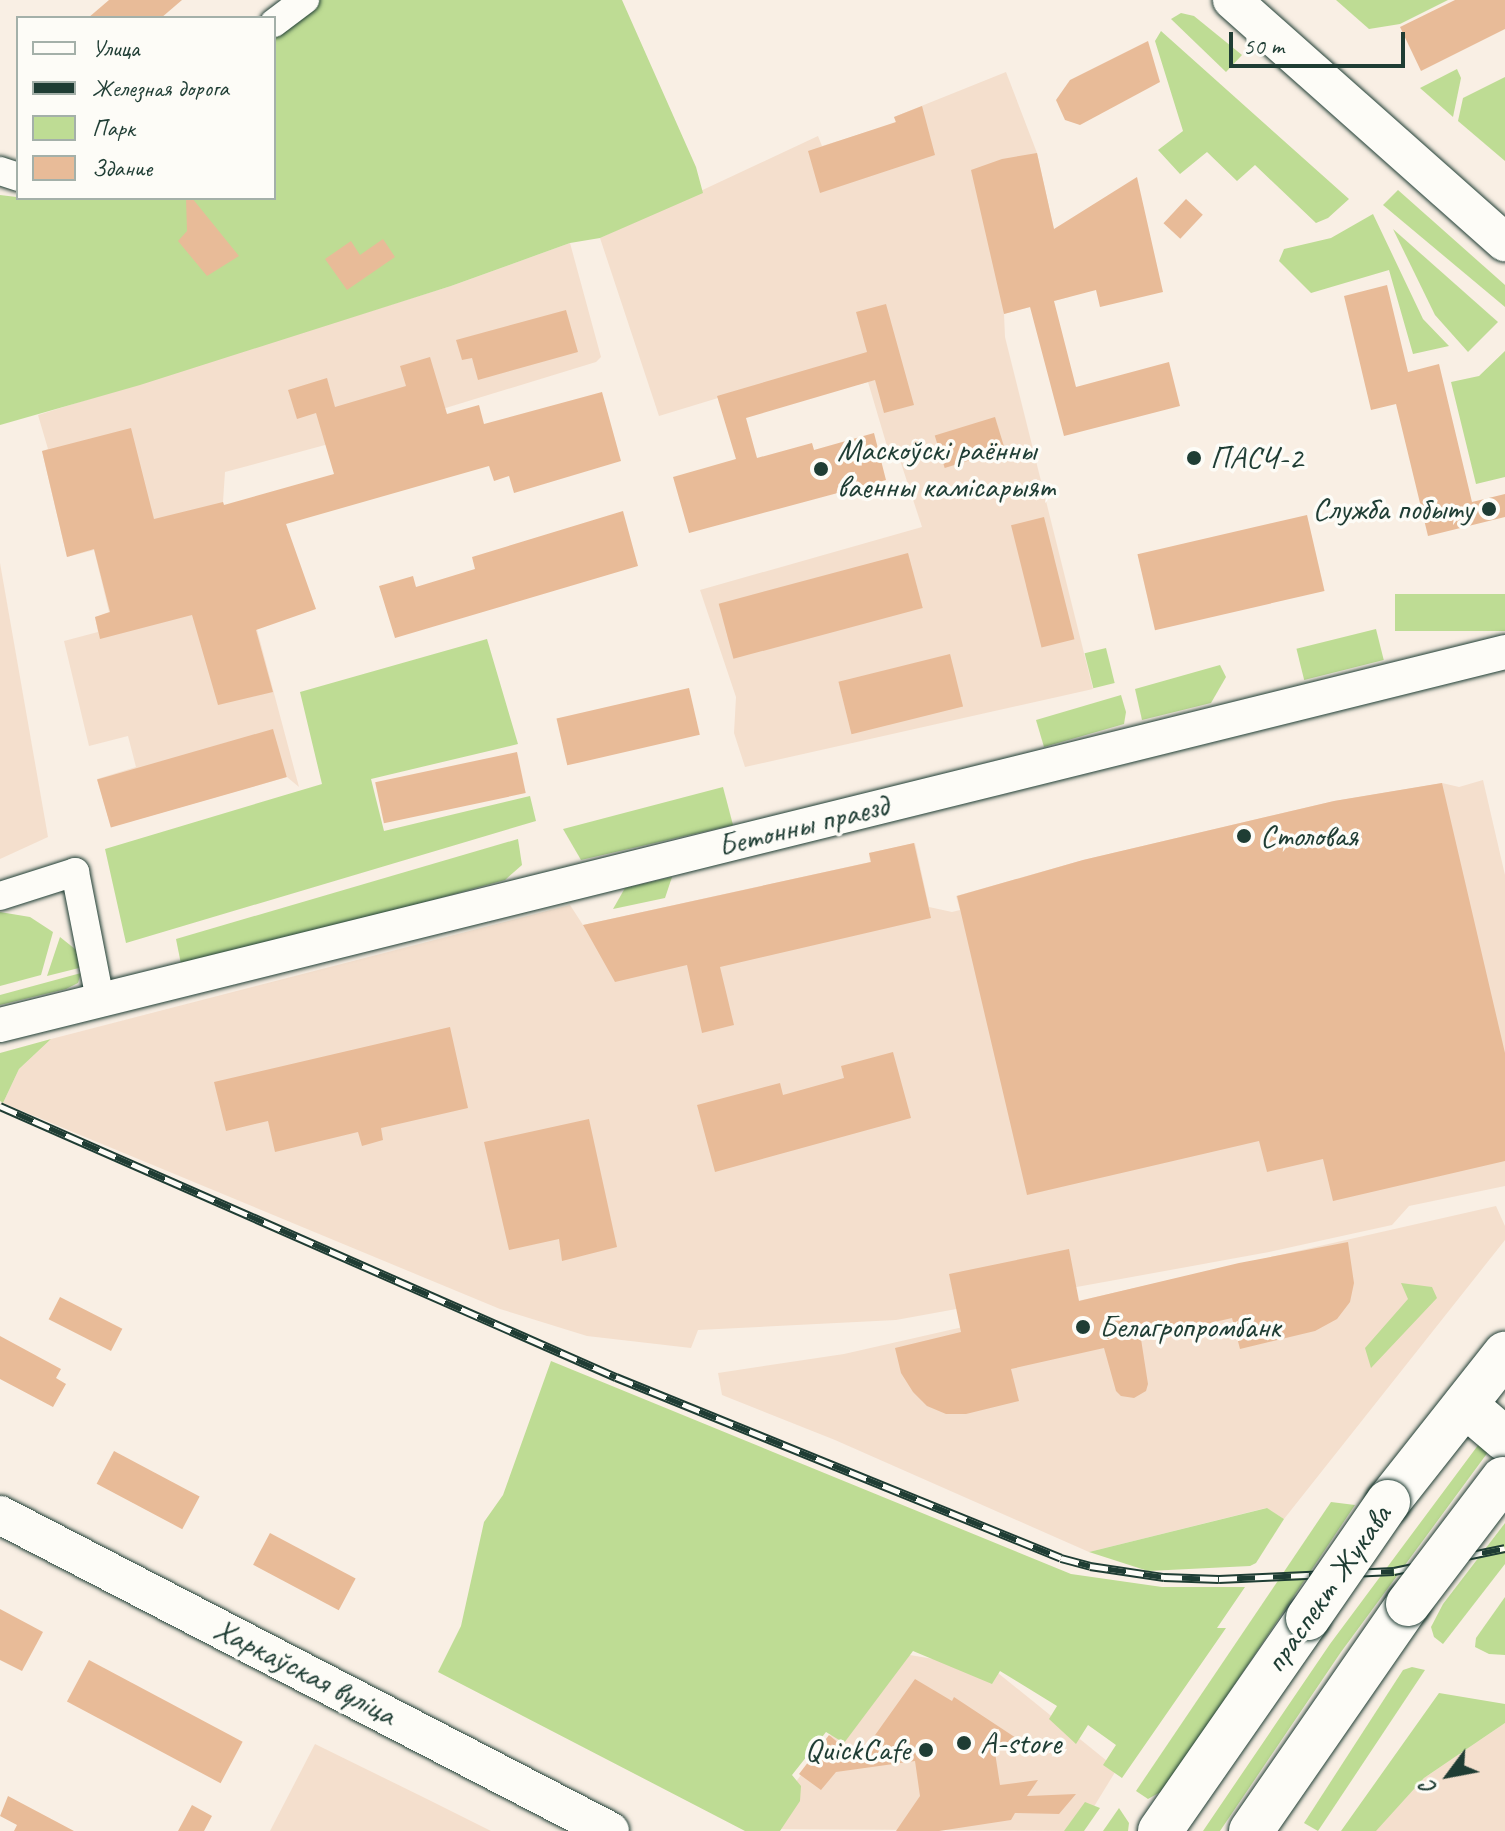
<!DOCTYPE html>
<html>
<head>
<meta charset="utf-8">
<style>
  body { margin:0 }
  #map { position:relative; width:1505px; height:1831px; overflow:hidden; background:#f9efe4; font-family:Caveat,sans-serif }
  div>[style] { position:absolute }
  .built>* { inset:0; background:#f4dfcd }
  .green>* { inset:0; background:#bedc94; transform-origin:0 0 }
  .building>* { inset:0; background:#e8bb98; transform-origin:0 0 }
  .roads { filter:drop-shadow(0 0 2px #1f3d34) drop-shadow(0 0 2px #1f3d34) }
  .minor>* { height:28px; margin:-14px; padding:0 14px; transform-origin:14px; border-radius:14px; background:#fdfcf7 }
  .tertiary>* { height:34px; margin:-17px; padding:0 17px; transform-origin:17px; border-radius:17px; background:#fdfcf7 }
  .secondary>* { height:38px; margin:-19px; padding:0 19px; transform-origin:19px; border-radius:19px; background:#fdfcf7 }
  .primary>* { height:44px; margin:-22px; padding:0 22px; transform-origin:22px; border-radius:22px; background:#fdfcf7 }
  .rail>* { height:9px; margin-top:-4.5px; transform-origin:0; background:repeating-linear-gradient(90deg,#fdfcf7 0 18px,#1f3d34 0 36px); box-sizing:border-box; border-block:2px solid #1f3d34 }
  .bridges { filter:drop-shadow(0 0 2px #1f3d34) drop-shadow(0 0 2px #1f3d34) }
  .primary-bridge>* { height:44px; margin:-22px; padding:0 22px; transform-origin:22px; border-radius:22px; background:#fdfcf7 }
  .dots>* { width:22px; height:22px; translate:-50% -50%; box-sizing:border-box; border:4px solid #fdfcf7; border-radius:50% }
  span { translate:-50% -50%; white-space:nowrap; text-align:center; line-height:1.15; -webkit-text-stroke:7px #fdfcf7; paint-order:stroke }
  .poi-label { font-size:32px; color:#1f3d34 }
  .left { translate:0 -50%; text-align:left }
  .right { translate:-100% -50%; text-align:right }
  .street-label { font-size:32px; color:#1f3d34 }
  .legend { position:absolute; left:16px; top:16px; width:260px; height:184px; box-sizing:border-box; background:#fdfcf7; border:2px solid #a4b0a9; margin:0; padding:10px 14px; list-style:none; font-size:24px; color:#1f3d34 }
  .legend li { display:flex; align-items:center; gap:16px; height:40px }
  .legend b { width:40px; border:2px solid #a4b0a9 }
  .north { position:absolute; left:1409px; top:1735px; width:80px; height:80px; -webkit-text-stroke:6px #fdfcf7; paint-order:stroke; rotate:238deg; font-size:22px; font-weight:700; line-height:32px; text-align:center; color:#1f3d34 }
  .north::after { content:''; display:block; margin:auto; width:28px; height:36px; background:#1f3d34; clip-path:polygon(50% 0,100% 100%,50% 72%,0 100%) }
  .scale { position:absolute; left:1229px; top:32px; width:176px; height:36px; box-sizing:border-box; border:4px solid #1f3d34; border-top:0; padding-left:10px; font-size:24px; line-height:28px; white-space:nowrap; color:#1f3d34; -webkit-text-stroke:6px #fdfcf7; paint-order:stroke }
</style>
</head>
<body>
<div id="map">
  <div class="built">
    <div style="clip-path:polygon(1006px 72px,1037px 153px,1069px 297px,1004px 314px,1005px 337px,1093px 689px,745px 767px,734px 733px,736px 697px,700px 590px,922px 527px,898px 454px,887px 446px,868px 382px,857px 385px,849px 358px,659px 416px,600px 238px,818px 136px,822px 146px,896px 123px,894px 117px)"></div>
    <div style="clip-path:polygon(570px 243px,601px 357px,596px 362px,325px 445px,225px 472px,223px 502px,299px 787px,287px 777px,111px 827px,97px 779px,136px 767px,128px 736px,89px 746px,64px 641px,98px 632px,95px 617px,109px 612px,94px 550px,67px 557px,42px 451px,48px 449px,38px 415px,451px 286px)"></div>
    <div style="clip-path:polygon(0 563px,48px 837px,0 859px)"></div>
    <div style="clip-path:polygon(1483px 780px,1505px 875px,1505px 1186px,1409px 1206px,1392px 1225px,1269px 1252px,896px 1320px,698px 1330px,691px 1348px,587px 1336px,500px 1309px,3px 1103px,19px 1069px,51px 1039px,570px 905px,583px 925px,870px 862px,869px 853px,915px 843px,929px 907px,952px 912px,960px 910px,956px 896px,1083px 860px,1334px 801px,1442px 783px,1459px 787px)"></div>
    <div style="clip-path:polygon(1496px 1206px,1505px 1226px,1505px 1240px,1284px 1519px,1266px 1508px,1089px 1552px,835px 1440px,722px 1395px,718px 1373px,844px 1354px)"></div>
    <div style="clip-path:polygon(892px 1652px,993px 1669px,1117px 1769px,1079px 1831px,761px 1829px)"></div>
    <div style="clip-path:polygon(1505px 1723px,1505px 1831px,1375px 1831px,1424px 1778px)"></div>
    <div style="clip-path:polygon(315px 1744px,427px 1799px,491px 1831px,270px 1831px)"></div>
  </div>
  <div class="green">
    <div style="clip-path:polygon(317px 0,622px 0,696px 167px,703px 193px,600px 238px,570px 243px,451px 286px,140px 385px,0 425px,0 195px,41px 200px,274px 198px,274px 34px)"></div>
    <div style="clip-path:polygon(1336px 0,1448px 0,1400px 24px,1369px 29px)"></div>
    <div style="clip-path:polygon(1181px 13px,1194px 16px,1242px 55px,1226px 72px,1171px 19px)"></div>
    <div style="clip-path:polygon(1161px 31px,1349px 199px,1328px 218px,1316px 223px,1255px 165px,1237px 181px,1207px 152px,1180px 174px,1158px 150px,1183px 131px,1155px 41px)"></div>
    <div style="clip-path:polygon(1457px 69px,1461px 78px,1453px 117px,1420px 88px)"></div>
    <div style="clip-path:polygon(1505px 77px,1505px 161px,1458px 121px,1463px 98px)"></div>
    <div style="clip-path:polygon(1398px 190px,1505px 285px,1505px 307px,1383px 205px)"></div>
    <div style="clip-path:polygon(1373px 214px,1423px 319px,1449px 346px,1413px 354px,1389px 270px,1311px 293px,1279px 261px,1284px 249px,1331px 238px)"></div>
    <div style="clip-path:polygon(1393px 229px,1498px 322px,1468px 352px,1435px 315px)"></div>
    <div style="clip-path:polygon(1505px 351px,1505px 477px,1476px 484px,1451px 382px,1479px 376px)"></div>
    <div style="left:1505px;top:594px;width:37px;height:110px;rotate:90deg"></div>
    <div style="left:1376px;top:629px;width:32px;height:82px;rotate:76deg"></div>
    <div style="clip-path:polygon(487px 639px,518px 744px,371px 779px,384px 831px,530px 796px,536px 821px,126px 943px,105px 849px,322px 784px,300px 692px)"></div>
    <div style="left:1106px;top:648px;width:36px;height:22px;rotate:76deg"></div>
    <div style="clip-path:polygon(1220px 665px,1226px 677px,1211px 703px,1142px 720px,1135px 689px)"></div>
    <div style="clip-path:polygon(1121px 695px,1126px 712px,1124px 724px,1044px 747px,1036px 720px)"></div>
    <div style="clip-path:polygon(723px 787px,733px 825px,581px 860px,563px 829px)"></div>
    <div style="clip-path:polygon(518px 839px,522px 865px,505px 880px,182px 969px,176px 939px)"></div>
    <div style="clip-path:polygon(672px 877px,665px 898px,613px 909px,625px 888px)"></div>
    <div style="clip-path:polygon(0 912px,30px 917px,53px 932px,41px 975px,0 986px)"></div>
    <div style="clip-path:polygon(60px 937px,75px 949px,83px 967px,47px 976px)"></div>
    <div style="clip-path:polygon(81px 973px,78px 983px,66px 989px,0 1005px,0 995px)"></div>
    <div style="clip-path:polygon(51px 1039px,19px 1069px,3px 1103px,0 1101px,0 1053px)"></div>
    <div style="clip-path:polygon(1401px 1283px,1432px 1287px,1437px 1298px,1371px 1368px,1365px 1348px,1408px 1299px)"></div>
    <div style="clip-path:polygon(551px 1361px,1071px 1574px,1162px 1587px,1245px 1587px,1217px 1628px,1226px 1628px,1122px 1778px,1103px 1765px,1116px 1745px,1088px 1725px,1076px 1744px,1049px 1719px,1057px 1706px,1000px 1671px,992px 1684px,913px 1651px,844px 1743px,826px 1732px,792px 1775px,801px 1786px,800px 1801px,780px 1831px,745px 1831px,438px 1672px,461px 1626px,484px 1522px,503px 1495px)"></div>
    <div style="clip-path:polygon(1505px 1409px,1505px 1429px,1341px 1652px,1220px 1831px,1203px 1831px,1330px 1644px)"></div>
    <div style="clip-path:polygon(1331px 1502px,1355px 1505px,1164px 1790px,1148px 1799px,1136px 1791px)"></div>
    <div style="clip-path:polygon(1267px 1508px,1284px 1519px,1256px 1563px,1250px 1566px,1148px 1571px,1089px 1552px)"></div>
    <div style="clip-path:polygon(1505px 1523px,1505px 1564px,1443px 1644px,1434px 1637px,1431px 1627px,1443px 1604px)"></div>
    <div style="clip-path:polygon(1505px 1597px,1505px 1655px,1489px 1654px,1475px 1647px,1476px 1638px)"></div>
    <div style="clip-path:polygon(1412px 1667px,1425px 1670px,1318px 1831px,1304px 1823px,1403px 1670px)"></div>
    <div style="clip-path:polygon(1439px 1693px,1505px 1704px,1505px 1723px,1424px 1778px,1376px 1831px,1341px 1831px)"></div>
    <div style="clip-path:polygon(1085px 1802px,1100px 1808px,1084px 1831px,1064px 1831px)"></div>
    <div style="clip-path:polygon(1119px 1808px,1129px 1823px,1128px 1831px,1103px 1831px)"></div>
  </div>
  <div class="building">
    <div style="clip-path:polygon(109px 0,182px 0,161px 18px,88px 18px)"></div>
    <div style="clip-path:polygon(1455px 0,1505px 0,1505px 29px,1421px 71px,1400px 27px)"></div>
    <div style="clip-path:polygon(1148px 41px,1160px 82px,1080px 125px,1065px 120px,1056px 100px,1070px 80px)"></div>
    <div style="clip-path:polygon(922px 106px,935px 155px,820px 193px,808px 151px,896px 122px,894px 117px)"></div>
    <div style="clip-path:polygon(1037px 153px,1054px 229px,1137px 177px,1163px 292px,1100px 307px,1096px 290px,1054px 301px,1076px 387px,1169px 362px,1180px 406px,1064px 436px,1030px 307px,1004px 314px,971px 170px,1002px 159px)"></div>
    <div style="clip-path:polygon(186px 198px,192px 198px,239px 256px,207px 276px,178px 241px,187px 231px)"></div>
    <div style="left:1186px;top:199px;width:23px;height:33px;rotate:43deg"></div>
    <div style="clip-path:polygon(383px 239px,395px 257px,347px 290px,325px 259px,351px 241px,360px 255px)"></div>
    <div style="clip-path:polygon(1387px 285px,1408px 372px,1439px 364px,1472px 502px,1505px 494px,1505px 517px,1428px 536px,1396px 404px,1371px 410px,1344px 296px)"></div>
    <div style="clip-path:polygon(886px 304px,914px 405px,884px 413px,875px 380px,746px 418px,757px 458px,812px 443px,814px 450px,874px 433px,886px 480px,689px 533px,673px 477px,736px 459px,717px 396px,867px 352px,856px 312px)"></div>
    <div style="clip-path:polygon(566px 310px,578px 352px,478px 380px,472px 358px,462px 360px,456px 340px)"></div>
    <div style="clip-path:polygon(430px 357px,447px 414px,479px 405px,484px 424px,602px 392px,621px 461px,514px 493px,509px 476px,494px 481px,489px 466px,286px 524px,316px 609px,256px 630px,273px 692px,218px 705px,192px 615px,100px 639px,95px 617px,110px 612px,94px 549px,67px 557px,42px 451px,131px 428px,154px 519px,223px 502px,224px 505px,334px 474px,316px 413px,297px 419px,288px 390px,327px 378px,335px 407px,406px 386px,400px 366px)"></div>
    <div style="left:995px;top:417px;width:34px;height:63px;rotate:73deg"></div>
    <div style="clip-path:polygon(623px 511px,638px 566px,395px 638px,379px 586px,413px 576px,416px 587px,475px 569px,472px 557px)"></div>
    <div style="left:1307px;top:515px;width:78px;height:174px;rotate:77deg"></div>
    <div style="left:1044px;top:517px;width:126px;height:34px;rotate:76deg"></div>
    <div style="left:908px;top:553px;width:57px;height:196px;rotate:75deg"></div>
    <div style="left:950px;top:654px;width:54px;height:115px;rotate:76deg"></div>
    <div style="left:689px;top:688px;width:48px;height:136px;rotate:77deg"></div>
    <div style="left:273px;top:729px;width:50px;height:183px;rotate:74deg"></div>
    <div style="left:517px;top:752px;width:42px;height:145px;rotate:78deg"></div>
    <div style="clip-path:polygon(1442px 783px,1505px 1053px,1505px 1161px,1333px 1201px,1323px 1159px,1267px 1172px,1259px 1141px,1027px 1195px,957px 896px,1083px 860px,1334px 801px)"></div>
    <div style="clip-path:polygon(914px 843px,931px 918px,720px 967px,734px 1025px,702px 1033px,687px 965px,615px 982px,583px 925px,871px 862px,869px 853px)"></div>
    <div style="clip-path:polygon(450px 1027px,468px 1108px,381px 1128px,383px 1140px,362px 1146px,358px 1132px,275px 1152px,268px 1121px,226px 1131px,214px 1082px)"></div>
    <div style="clip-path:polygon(893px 1052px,911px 1118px,715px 1172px,697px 1105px,780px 1083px,783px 1095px,844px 1078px,841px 1066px)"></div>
    <div style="clip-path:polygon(589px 1119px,617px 1247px,562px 1261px,559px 1239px,509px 1250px,484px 1142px)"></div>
    <div style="clip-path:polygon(1348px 1242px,1354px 1283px,1350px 1302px,1337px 1319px,1315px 1331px,1240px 1349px,1232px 1318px,1141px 1339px,1148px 1384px,1146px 1391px,1134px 1398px,1121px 1396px,1116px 1391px,1104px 1348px,1011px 1369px,1019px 1401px,966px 1414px,946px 1414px,927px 1406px,913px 1392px,901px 1373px,895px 1348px,961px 1332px,949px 1274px,1069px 1249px,1079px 1301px,1239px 1263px)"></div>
    <div style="left:60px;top:1297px;width:70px;height:25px;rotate:27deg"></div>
    <div style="clip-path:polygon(0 1336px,61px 1369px,56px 1378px,66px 1384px,53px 1407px,0 1379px)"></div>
    <div style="left:114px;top:1451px;width:97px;height:37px;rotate:28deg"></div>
    <div style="left:270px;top:1533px;width:97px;height:36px;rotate:28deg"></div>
    <div style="clip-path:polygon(0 1609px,43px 1632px,22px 1671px,0 1660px)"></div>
    <div style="left:89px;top:1660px;width:174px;height:47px;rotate:28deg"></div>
    <div style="clip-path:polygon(915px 1679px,952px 1701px,954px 1697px,1025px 1744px,994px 1746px,1000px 1785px,1038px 1780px,1027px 1796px,1076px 1794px,1059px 1814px,1015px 1813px,1011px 1820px,939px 1831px,896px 1831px,920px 1796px,915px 1761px,836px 1772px,821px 1790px,799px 1774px,829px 1735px,858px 1759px)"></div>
    <div style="clip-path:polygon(8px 1796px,74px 1831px,14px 1831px,17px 1825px,0 1816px)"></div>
    <div style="clip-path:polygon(192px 1805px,212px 1816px,204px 1831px,178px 1831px)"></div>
  </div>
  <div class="roads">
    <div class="minor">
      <div style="left:274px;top:23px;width:39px;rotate:-37deg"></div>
      <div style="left:0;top:171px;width:19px;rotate:18deg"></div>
      <div style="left:0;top:896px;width:79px;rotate:-17.7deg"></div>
      <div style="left:75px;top:872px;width:130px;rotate:78.9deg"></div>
    </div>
    <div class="tertiary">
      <div style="left:0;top:1025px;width:1551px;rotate:-13.92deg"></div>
    </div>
    <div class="secondary">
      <div style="left:1232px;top:0;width:365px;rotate:41.6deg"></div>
      <div style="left:0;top:1515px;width:687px;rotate:27.39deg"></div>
    </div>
    <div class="primary">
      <div style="left:1465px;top:1405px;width:52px;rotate:40.4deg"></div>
      <div style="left:1388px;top:1502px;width:189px;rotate:-51.7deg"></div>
      <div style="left:1160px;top:1831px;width:259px;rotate:-55.2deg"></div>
      <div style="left:1251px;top:1831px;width:276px;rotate:-55.3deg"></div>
    </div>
  </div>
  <div class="rail">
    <div style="left:0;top:1106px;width:673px;rotate:23.75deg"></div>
    <div style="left:616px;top:1377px;width:480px;rotate:22.1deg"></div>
    <div style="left:1061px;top:1558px;width:30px;rotate:15deg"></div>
    <div style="left:1090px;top:1566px;width:75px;rotate:8.5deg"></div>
    <div style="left:1164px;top:1577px;width:55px;rotate:2.1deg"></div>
    <div style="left:1219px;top:1579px;width:175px;rotate:-2.6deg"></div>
    <div style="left:1394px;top:1571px;width:113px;rotate:-11.7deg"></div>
  </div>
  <div class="bridges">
    <div class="primary-bridge">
      <div style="left:1408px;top:1604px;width:157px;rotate:-52.8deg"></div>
      <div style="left:1308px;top:1618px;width:141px;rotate:-55.4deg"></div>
    </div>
  </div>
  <div class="dots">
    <div style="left:1194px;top:458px;background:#1f3d34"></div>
    <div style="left:821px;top:469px;background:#1f3d34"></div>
    <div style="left:1489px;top:509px;background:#1f3d34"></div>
    <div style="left:1244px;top:836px;background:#1f3d34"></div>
    <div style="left:1083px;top:1327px;background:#1f3d34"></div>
    <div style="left:964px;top:1743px;background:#1f3d34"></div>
    <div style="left:926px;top:1750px;background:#1f3d34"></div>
  </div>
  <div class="poi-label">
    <span class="left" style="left:837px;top:469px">Маскоўскі раённы<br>ваенны камісарыят</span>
    <span class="left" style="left:1210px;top:458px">ПАСЧ-2</span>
    <span class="right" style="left:1473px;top:509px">Служба побыту</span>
    <span class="left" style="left:1260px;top:836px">Столовая</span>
    <span class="left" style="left:1099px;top:1327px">Белагропромбанк</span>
    <span class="left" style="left:980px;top:1743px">А-store</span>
    <span class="right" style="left:910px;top:1750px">QuickCafe</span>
  </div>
  <div class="street-label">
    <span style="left:803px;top:826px;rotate:-14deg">Бетонны праезд</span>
    <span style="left:1328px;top:1589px;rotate:-55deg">праспект Жукава</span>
    <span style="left:305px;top:1672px;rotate:27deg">Харкаўская вуліца</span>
  </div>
  <ul class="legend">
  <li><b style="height:10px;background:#fdfcf7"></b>Улица</li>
  <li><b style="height:10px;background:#1f3d34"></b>Железная дорога</li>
  <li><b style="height:22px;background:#bedc94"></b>Парк</li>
  <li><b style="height:22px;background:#e8bb98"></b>Здание</li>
  </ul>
  <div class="north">С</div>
  <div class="scale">50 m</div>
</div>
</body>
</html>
